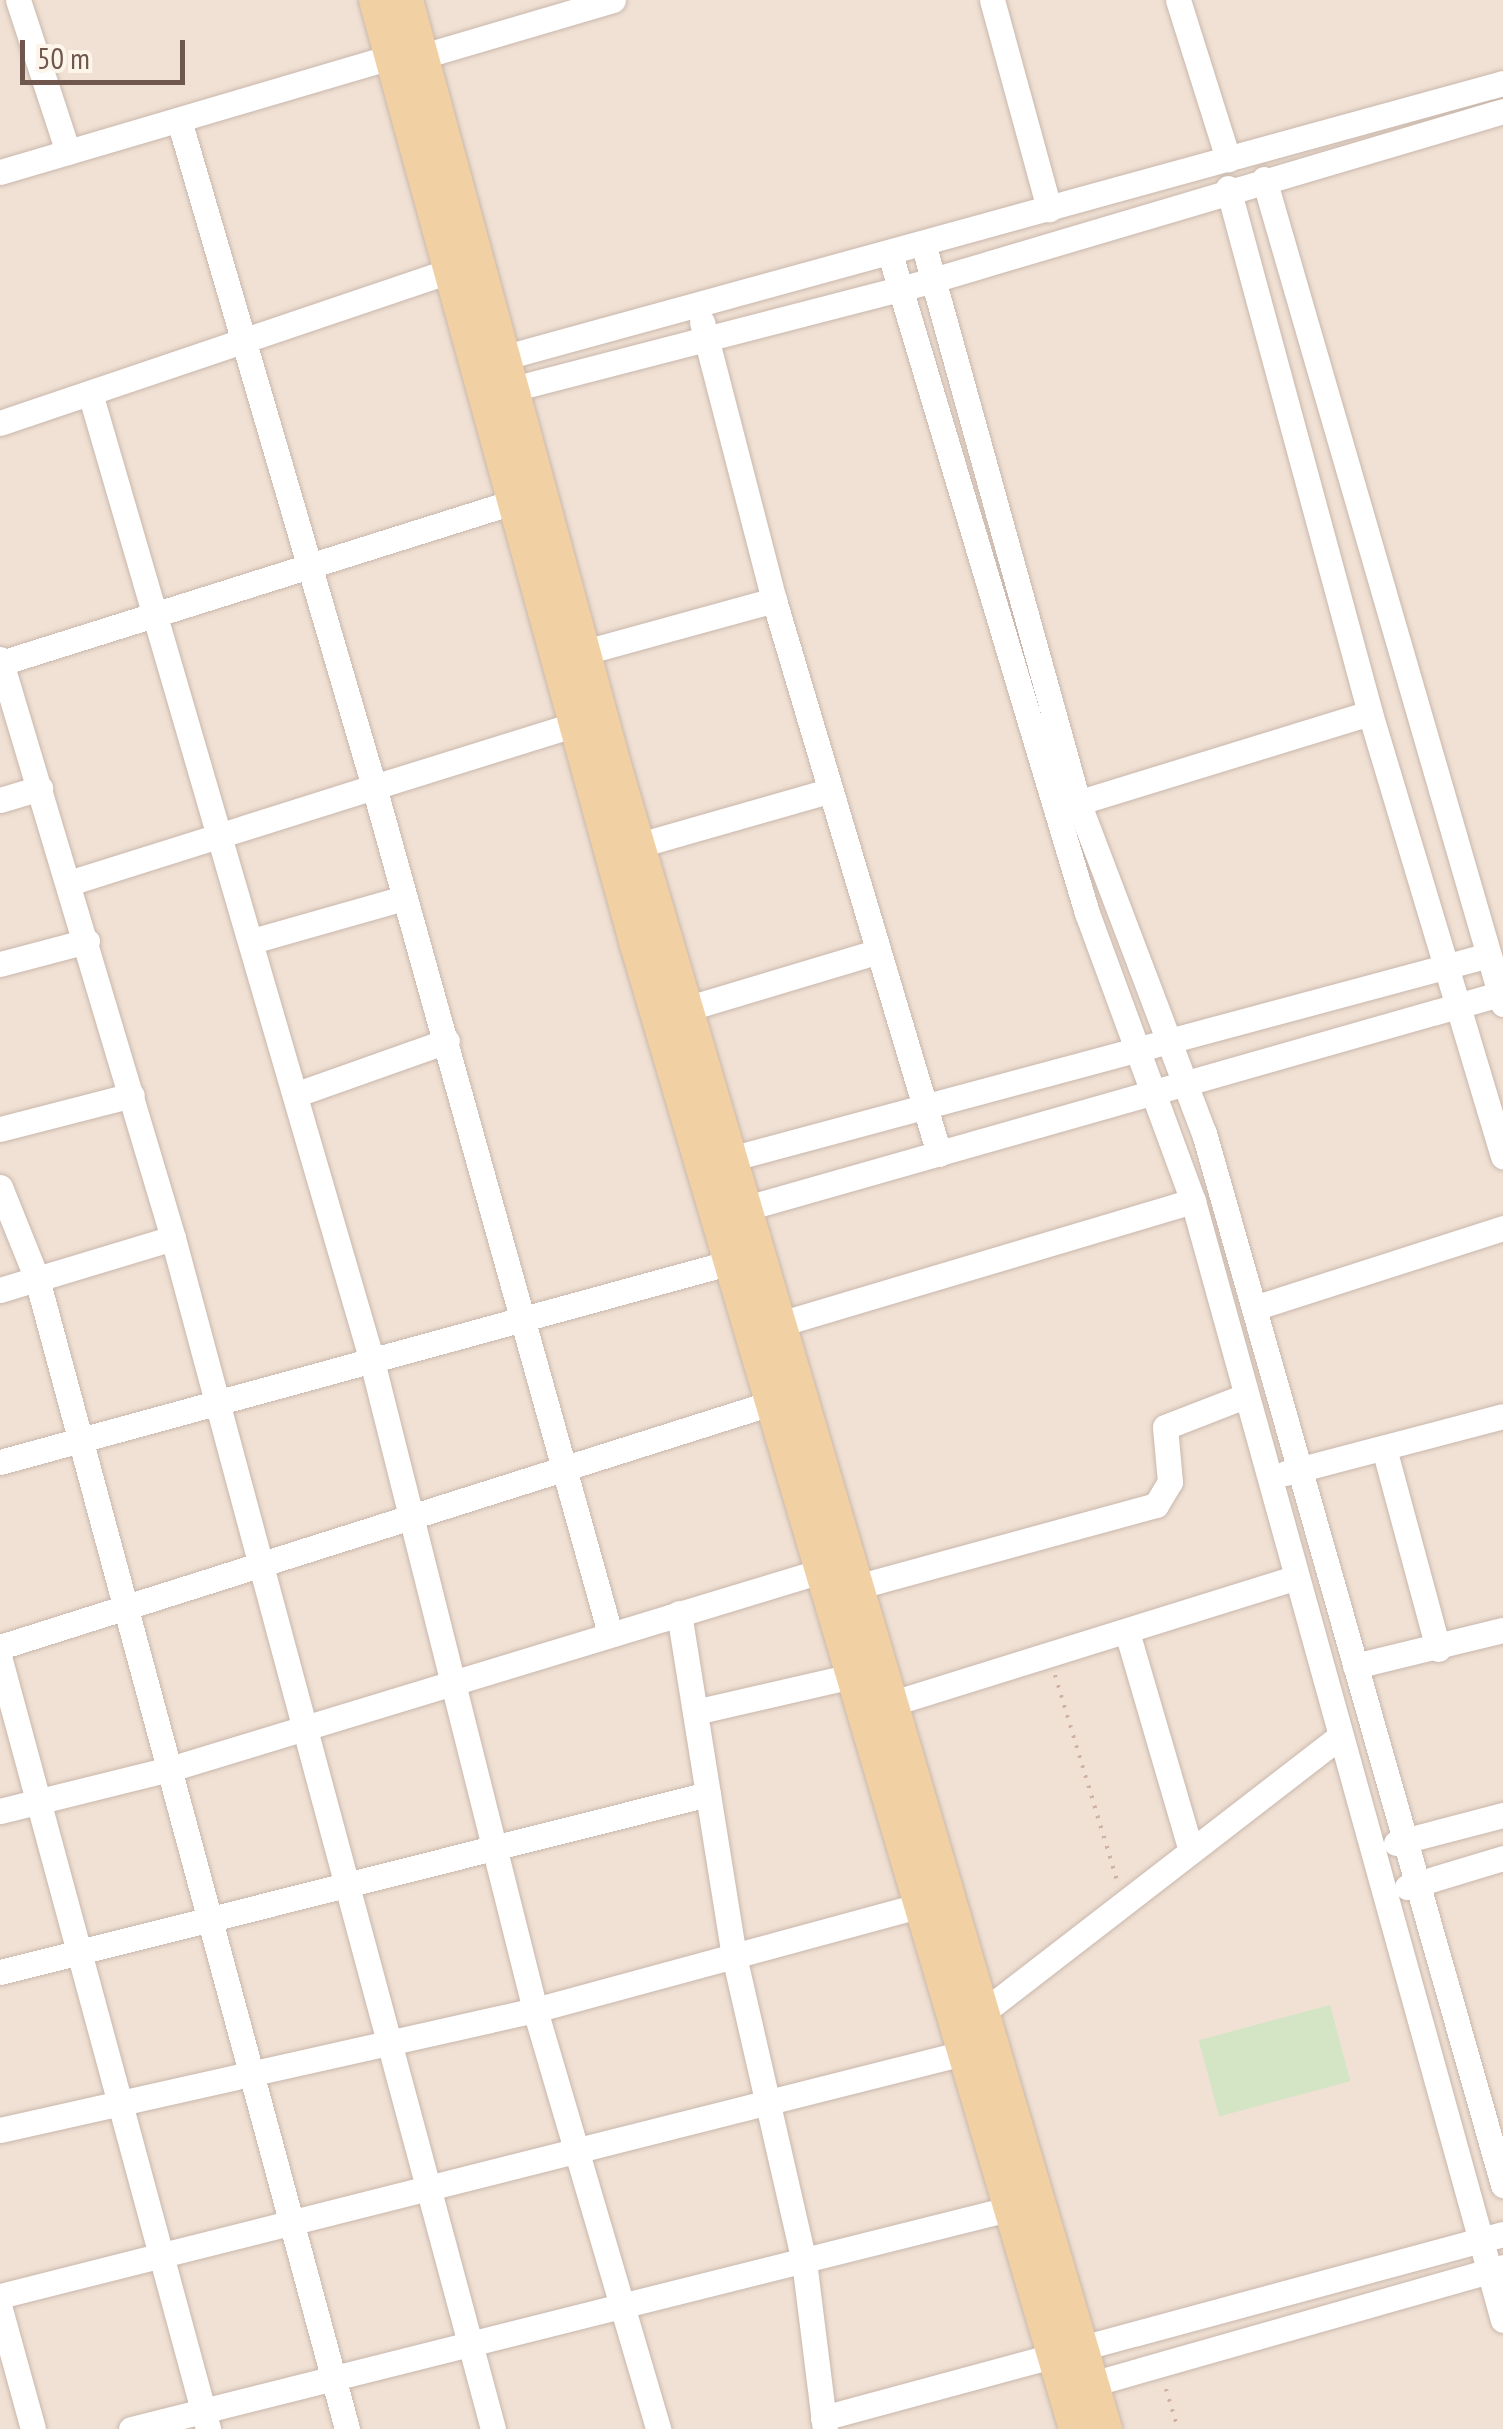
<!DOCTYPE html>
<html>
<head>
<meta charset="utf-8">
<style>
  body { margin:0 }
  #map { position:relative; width:1503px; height:2429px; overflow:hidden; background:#f9f0e4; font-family:"PT Sans Narrow",sans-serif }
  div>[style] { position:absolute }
  .residential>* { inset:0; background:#f0e1d4; transform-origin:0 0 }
  .green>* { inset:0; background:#d4e5c5; transform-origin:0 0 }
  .path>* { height:4px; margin-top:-2px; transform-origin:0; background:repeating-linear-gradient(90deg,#d0b2a3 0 2.5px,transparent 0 10.5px) }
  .roads { filter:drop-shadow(0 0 2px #c9b7ac) drop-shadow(0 0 2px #c9b7ac) }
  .minor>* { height:25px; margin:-12.5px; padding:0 12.5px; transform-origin:12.5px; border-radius:12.5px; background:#fff }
  .major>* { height:32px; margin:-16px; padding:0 16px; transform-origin:16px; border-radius:16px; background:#f1d0a4 }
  span { translate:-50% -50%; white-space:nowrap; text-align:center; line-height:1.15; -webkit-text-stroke:10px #fdf4ea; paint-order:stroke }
  .scale { position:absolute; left:20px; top:40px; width:165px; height:45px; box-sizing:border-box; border:5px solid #6f574d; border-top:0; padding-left:12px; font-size:30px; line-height:35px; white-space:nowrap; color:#6f574d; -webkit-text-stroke:8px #fdf4ea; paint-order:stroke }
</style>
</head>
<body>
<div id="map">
  <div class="residential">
    <div style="left:0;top:0;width:1503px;height:2429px"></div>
  </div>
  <div class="green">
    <div style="left:1330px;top:2005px;width:79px;height:136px;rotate:75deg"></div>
  </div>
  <div class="path">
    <div style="left:1055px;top:1675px;width:215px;rotate:73.2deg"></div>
    <div style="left:1166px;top:2389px;width:42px;rotate:73.3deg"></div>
  </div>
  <div class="roads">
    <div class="minor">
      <div style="left:18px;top:0;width:160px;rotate:71.8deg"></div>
      <div style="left:992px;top:0;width:217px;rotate:74.7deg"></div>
      <div style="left:1178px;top:0;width:167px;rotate:72.5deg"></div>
      <div style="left:423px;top:56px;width:198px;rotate:-16.4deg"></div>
      <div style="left:179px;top:120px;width:695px;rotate:73.7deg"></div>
      <div style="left:374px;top:787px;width:208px;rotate:-17.3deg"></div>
      <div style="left:0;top:172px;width:408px;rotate:-16.4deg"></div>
      <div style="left:1264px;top:179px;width:859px;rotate:73.84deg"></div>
      <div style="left:1228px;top:188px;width:544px;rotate:74.86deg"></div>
      <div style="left:1370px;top:713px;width:463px;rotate:73.3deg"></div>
      <div style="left:923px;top:243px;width:580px;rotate:74.5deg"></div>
      <div style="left:1078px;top:802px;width:354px;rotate:69.2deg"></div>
      <div style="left:1204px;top:1133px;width:1094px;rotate:74.13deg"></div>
      <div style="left:890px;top:254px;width:688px;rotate:73.36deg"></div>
      <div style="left:1087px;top:913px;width:307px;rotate:69.8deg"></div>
      <div style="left:1193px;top:1201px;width:1161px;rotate:74.52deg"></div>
      <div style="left:702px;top:322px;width:287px;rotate:75.5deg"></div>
      <div style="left:774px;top:600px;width:578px;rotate:73.41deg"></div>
      <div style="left:491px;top:361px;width:1049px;rotate:-15.36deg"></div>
      <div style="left:90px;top:393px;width:1008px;rotate:73.76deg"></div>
      <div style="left:372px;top:1361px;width:669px;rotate:75.9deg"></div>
      <div style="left:535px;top:2010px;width:437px;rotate:73.6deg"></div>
      <div style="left:497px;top:393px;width:450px;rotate:-14.5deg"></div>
      <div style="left:933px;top:280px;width:595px;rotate:-16.51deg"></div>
      <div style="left:0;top:423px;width:473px;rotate:-18.7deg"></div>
      <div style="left:567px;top:657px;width:215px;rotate:-15.4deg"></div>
      <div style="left:0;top:659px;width:604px;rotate:73.36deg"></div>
      <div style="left:173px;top:1238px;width:1233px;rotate:74.96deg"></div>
      <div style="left:1px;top:663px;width:537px;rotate:-17.46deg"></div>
      <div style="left:0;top:800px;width:42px;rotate:-16.7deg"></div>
      <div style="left:1064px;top:807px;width:320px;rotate:-17.1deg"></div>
      <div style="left:639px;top:845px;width:198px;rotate:-15.9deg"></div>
      <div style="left:69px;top:883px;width:320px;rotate:-17.5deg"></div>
      <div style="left:374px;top:787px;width:875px;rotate:74.42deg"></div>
      <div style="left:252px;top:941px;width:158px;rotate:-15.8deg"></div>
      <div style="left:0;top:964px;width:90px;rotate:-14.8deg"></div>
      <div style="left:689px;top:1008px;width:195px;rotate:-16.7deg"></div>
      <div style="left:297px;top:1094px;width:159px;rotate:-19.5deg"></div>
      <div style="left:0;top:1129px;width:136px;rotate:-14.4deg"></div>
      <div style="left:715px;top:1163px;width:801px;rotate:-15.04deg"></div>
      <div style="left:0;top:1187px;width:99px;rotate:68.1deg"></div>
      <div style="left:37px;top:1279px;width:142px;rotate:-16.8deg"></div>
      <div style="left:729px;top:1213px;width:805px;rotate:-15.87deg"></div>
      <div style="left:0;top:1290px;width:39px;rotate:-17deg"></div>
      <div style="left:37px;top:1279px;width:1191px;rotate:74.91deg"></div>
      <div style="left:1254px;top:1308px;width:262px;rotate:-17.8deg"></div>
      <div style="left:780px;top:1324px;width:431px;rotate:-16.6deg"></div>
      <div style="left:1385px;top:1452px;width:204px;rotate:74.9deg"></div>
      <div style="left:0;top:1462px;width:755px;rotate:-15.29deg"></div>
      <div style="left:1286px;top:1473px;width:224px;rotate:-14.7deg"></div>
      <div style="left:860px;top:1586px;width:307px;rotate:-15.3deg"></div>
      <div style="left:1156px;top:1505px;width:27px;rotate:-59deg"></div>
      <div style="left:1170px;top:1482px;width:55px;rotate:-95.2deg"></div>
      <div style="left:1165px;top:1427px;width:86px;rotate:-21.2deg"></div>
      <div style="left:679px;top:1613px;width:347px;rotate:80.9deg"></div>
      <div style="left:734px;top:1956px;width:313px;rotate:77.1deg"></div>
      <div style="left:804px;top:2261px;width:169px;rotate:82.9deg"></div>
      <div style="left:1127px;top:1632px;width:225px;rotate:73.7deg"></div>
      <div style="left:0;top:1647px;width:809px;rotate:-17.56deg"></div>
      <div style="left:0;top:1660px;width:797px;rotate:74.86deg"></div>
      <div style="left:1355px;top:1666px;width:152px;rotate:-13.7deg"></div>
      <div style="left:877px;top:1708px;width:435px;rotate:-17.3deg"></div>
      <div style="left:695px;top:1712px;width:161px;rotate:-12.9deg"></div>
      <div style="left:0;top:1811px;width:175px;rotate:-13.9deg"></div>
      <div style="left:170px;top:1769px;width:680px;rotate:-16.92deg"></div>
      <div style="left:1396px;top:1843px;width:111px;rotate:-14.7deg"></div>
      <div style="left:1407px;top:1887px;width:100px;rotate:-16.8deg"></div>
      <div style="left:0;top:1972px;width:730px;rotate:-14.11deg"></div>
      <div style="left:982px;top:2013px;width:453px;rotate:-37.7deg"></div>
      <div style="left:0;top:2130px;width:548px;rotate:-12.64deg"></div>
      <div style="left:535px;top:2010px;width:400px;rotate:-15.2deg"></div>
      <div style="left:0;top:2296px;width:997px;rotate:-14.16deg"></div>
      <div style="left:0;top:2309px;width:124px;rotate:74.6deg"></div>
      <div style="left:1078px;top:2388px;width:442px;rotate:-15.9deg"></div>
      <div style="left:823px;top:2418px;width:704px;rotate:-15.14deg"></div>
      <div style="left:131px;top:2429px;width:908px;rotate:-14.08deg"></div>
    </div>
    <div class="major">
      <div style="left:375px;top:0;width:980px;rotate:74.56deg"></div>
      <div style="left:636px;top:945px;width:1548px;rotate:73.52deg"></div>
      <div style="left:407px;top:0;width:796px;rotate:74.78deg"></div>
      <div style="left:616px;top:768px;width:1732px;rotate:73.56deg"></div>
    </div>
  </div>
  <div class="scale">50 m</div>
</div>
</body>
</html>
